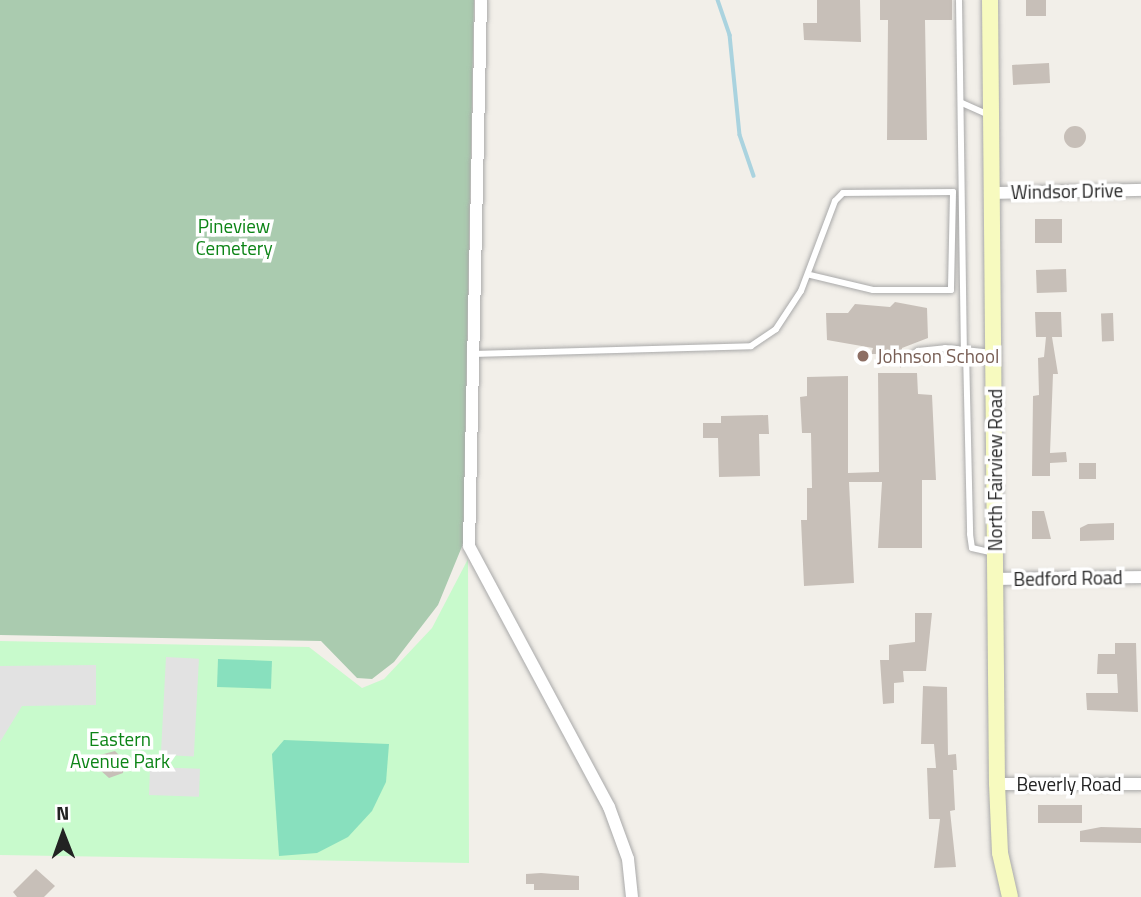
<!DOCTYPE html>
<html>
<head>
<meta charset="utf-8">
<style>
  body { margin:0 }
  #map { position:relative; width:1141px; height:897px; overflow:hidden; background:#f2efe9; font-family:"Titillium Web",sans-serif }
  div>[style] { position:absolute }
  .cemetery>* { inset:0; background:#aacbaf }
  .park>* { inset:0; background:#c8facc }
  .pitch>* { inset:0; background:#88e0be; transform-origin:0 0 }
  .parking>* { inset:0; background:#e2e2e2; transform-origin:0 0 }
  .stream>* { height:3.5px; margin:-1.75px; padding:0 1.75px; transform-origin:1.75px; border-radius:1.75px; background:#aad3df }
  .building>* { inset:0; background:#c7bfb8; transform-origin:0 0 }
  .round { border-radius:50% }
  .roads { filter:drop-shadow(0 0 2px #a9a9a9) drop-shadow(0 0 2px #a9a9a9) }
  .service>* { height:6px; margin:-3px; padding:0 3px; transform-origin:3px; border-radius:3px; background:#fff }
  .minor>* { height:12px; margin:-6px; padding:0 6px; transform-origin:6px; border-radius:6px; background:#fff }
  .secondary>* { height:16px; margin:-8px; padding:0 8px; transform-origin:8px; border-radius:8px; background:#f7fabf }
  .dots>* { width:19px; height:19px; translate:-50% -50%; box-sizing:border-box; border:4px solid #fff; border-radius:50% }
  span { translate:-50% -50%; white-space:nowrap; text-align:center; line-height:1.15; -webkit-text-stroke:7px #fff; paint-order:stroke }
  .street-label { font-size:19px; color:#222 }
  .park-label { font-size:19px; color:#0c8416 }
  .education-label { font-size:19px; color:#785e54 }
  .left { translate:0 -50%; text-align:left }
  .north { position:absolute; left:28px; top:799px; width:70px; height:70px; -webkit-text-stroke:5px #fff; paint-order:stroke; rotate:359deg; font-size:19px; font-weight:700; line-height:28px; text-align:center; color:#222 }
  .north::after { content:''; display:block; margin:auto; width:24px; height:32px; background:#222; clip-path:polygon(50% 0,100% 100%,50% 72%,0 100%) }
</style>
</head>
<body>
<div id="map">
  <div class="cemetery">
    <div style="clip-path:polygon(0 0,474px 0,463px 544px,438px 605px,394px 662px,372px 679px,357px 678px,321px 641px,0 635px)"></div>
  </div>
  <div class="park">
    <div style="clip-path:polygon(468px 559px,469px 863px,0 855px,0 641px,309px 647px,362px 688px,384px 679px,432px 628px)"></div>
  </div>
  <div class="pitch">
    <div style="left:218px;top:659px;width:54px;height:28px;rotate:2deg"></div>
    <div style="clip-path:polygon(284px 740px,389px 744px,386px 782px,372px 811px,348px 837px,317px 853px,279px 856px,272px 754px)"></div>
  </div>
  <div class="parking">
    <div style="left:166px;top:657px;width:33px;height:98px;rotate:3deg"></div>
    <div style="clip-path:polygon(96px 665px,96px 705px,22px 706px,0 742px,0 666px)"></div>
    <div style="left:150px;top:767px;width:50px;height:28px;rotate:2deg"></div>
  </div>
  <div class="stream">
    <div style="left:718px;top:0;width:37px;rotate:71deg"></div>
    <div style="left:730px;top:35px;width:100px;rotate:84.3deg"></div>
    <div style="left:740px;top:135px;width:43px;rotate:71.1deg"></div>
  </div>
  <div class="building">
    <div style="clip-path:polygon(817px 0,860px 0,861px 42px,804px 40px,803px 23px,817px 23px)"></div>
    <div style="clip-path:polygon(880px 0,952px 0,952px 20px,925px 20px,927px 140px,887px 140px,888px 20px,880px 20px)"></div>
    <div style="left:1026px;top:0;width:20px;height:16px"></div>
    <div style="left:1049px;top:63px;width:20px;height:37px;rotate:87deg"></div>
    <div class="round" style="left:1064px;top:126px;width:22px;height:22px"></div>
    <div style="left:1062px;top:219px;width:24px;height:27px;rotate:90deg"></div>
    <div style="left:1066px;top:269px;width:23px;height:30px;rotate:88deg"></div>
    <div style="clip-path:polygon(895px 302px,927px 308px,928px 338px,902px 348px,901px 368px,890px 354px,871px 354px,873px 348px,827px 340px,826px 313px,848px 313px,855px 304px,890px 307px)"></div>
    <div style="clip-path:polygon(1035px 312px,1061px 312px,1062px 337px,1052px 337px,1058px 374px,1053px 374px,1050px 453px,1066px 452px,1067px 462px,1050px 463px,1050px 476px,1032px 476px,1033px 396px,1039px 395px,1038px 358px,1044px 357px,1046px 337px,1036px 337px)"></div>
    <div style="left:1113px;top:313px;width:28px;height:12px;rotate:88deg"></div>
    <div style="clip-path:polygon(878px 373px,917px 373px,918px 394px,932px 395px,936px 480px,922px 480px,922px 548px,878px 548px,882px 482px,849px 482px,854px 583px,804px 586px,801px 520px,807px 520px,807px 488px,812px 488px,811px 433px,802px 433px,800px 397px,807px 396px,807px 377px,848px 376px,848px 473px,879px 472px)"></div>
    <div style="clip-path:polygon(768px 415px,769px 434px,759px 434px,760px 476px,719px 477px,718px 438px,703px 438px,703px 423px,721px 423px,721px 416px)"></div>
    <div style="left:1096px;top:463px;width:16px;height:17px;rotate:90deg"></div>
    <div style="clip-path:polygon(1032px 511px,1044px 511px,1051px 539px,1032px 539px)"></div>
    <div style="clip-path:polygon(1114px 523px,1114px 540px,1080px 541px,1080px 528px,1088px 524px)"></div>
    <div style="clip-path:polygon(915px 613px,932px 613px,926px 671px,903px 671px,904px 682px,894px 683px,894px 703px,883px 704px,880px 660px,889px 660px,889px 645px,915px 642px)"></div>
    <div style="clip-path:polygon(1115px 643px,1136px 643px,1138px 712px,1087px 710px,1086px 693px,1118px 693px,1117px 674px,1097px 674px,1098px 654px,1115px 654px)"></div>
    <div style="clip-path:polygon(923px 686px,947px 687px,948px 755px,956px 754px,957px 770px,953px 770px,955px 810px,950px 811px,956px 867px,934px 868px,940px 819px,929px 819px,927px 768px,936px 768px,934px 744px,921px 744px)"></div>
    <div style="clip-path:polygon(115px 751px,124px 760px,123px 773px,109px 778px,99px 769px,100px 755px)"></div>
    <div style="left:1038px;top:805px;width:44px;height:18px"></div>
    <div style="clip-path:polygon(1101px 827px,1141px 828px,1141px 843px,1080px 842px,1080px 831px)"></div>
    <div style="clip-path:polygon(36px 869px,55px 886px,44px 897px,17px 897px,13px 892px)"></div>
    <div style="clip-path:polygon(541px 873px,579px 876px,579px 890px,534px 890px,534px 884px,526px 884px,526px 874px)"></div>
  </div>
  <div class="roads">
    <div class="service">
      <div style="left:959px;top:0;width:351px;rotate:89.2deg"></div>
      <div style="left:962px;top:103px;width:30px;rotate:24deg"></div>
      <div style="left:966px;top:351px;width:183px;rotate:88.7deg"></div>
      <div style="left:970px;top:534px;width:14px;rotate:82deg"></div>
      <div style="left:972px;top:548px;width:22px;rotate:13deg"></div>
      <div style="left:473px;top:354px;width:278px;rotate:-1.6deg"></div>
      <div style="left:751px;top:346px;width:30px;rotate:-34deg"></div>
      <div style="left:776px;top:329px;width:45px;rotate:-56.7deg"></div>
      <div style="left:801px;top:291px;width:96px;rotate:-69.3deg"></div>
      <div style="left:835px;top:201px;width:11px;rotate:-45deg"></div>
      <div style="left:843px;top:193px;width:110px;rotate:-0.5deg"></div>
      <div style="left:953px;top:192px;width:98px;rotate:91.2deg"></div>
      <div style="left:951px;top:290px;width:78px;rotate:180deg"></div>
      <div style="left:873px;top:290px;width:65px;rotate:-166.6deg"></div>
      <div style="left:908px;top:359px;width:13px;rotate:-39deg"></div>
      <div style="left:918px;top:351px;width:27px;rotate:-6deg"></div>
      <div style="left:945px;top:348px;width:48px;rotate:5.9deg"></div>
    </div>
    <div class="minor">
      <div style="left:481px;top:0;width:546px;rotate:91.26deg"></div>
      <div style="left:469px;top:546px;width:296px;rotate:61.8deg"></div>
      <div style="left:609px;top:807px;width:55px;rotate:69.9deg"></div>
      <div style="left:628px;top:859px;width:38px;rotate:84deg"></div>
      <div style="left:994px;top:193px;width:147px;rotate:-1.2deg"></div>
      <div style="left:996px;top:579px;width:145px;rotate:-0.8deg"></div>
      <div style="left:997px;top:784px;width:144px"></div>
    </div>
    <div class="secondary">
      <div style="left:990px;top:0;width:784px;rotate:89.49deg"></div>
      <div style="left:997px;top:784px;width:69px;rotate:87.5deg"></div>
      <div style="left:1000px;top:853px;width:45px;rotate:77.2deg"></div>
    </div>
  </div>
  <div class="dots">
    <div style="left:863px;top:356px;background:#8d6e63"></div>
  </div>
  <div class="street-label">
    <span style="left:1067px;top:191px;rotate:-1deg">Windsor Drive</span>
    <span style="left:995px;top:470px;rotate:-90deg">North Fairview Road</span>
    <span style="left:1068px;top:578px;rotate:-1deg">Bedford Road</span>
    <span style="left:1069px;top:784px">Beverly Road</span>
  </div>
  <div class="park-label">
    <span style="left:234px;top:237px">Pineview<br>Cemetery</span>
    <span style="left:120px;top:750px">Eastern<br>Avenue Park</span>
  </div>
  <div class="education-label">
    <span class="left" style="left:877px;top:356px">Johnson School</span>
  </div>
  <div class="north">N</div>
</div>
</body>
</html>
